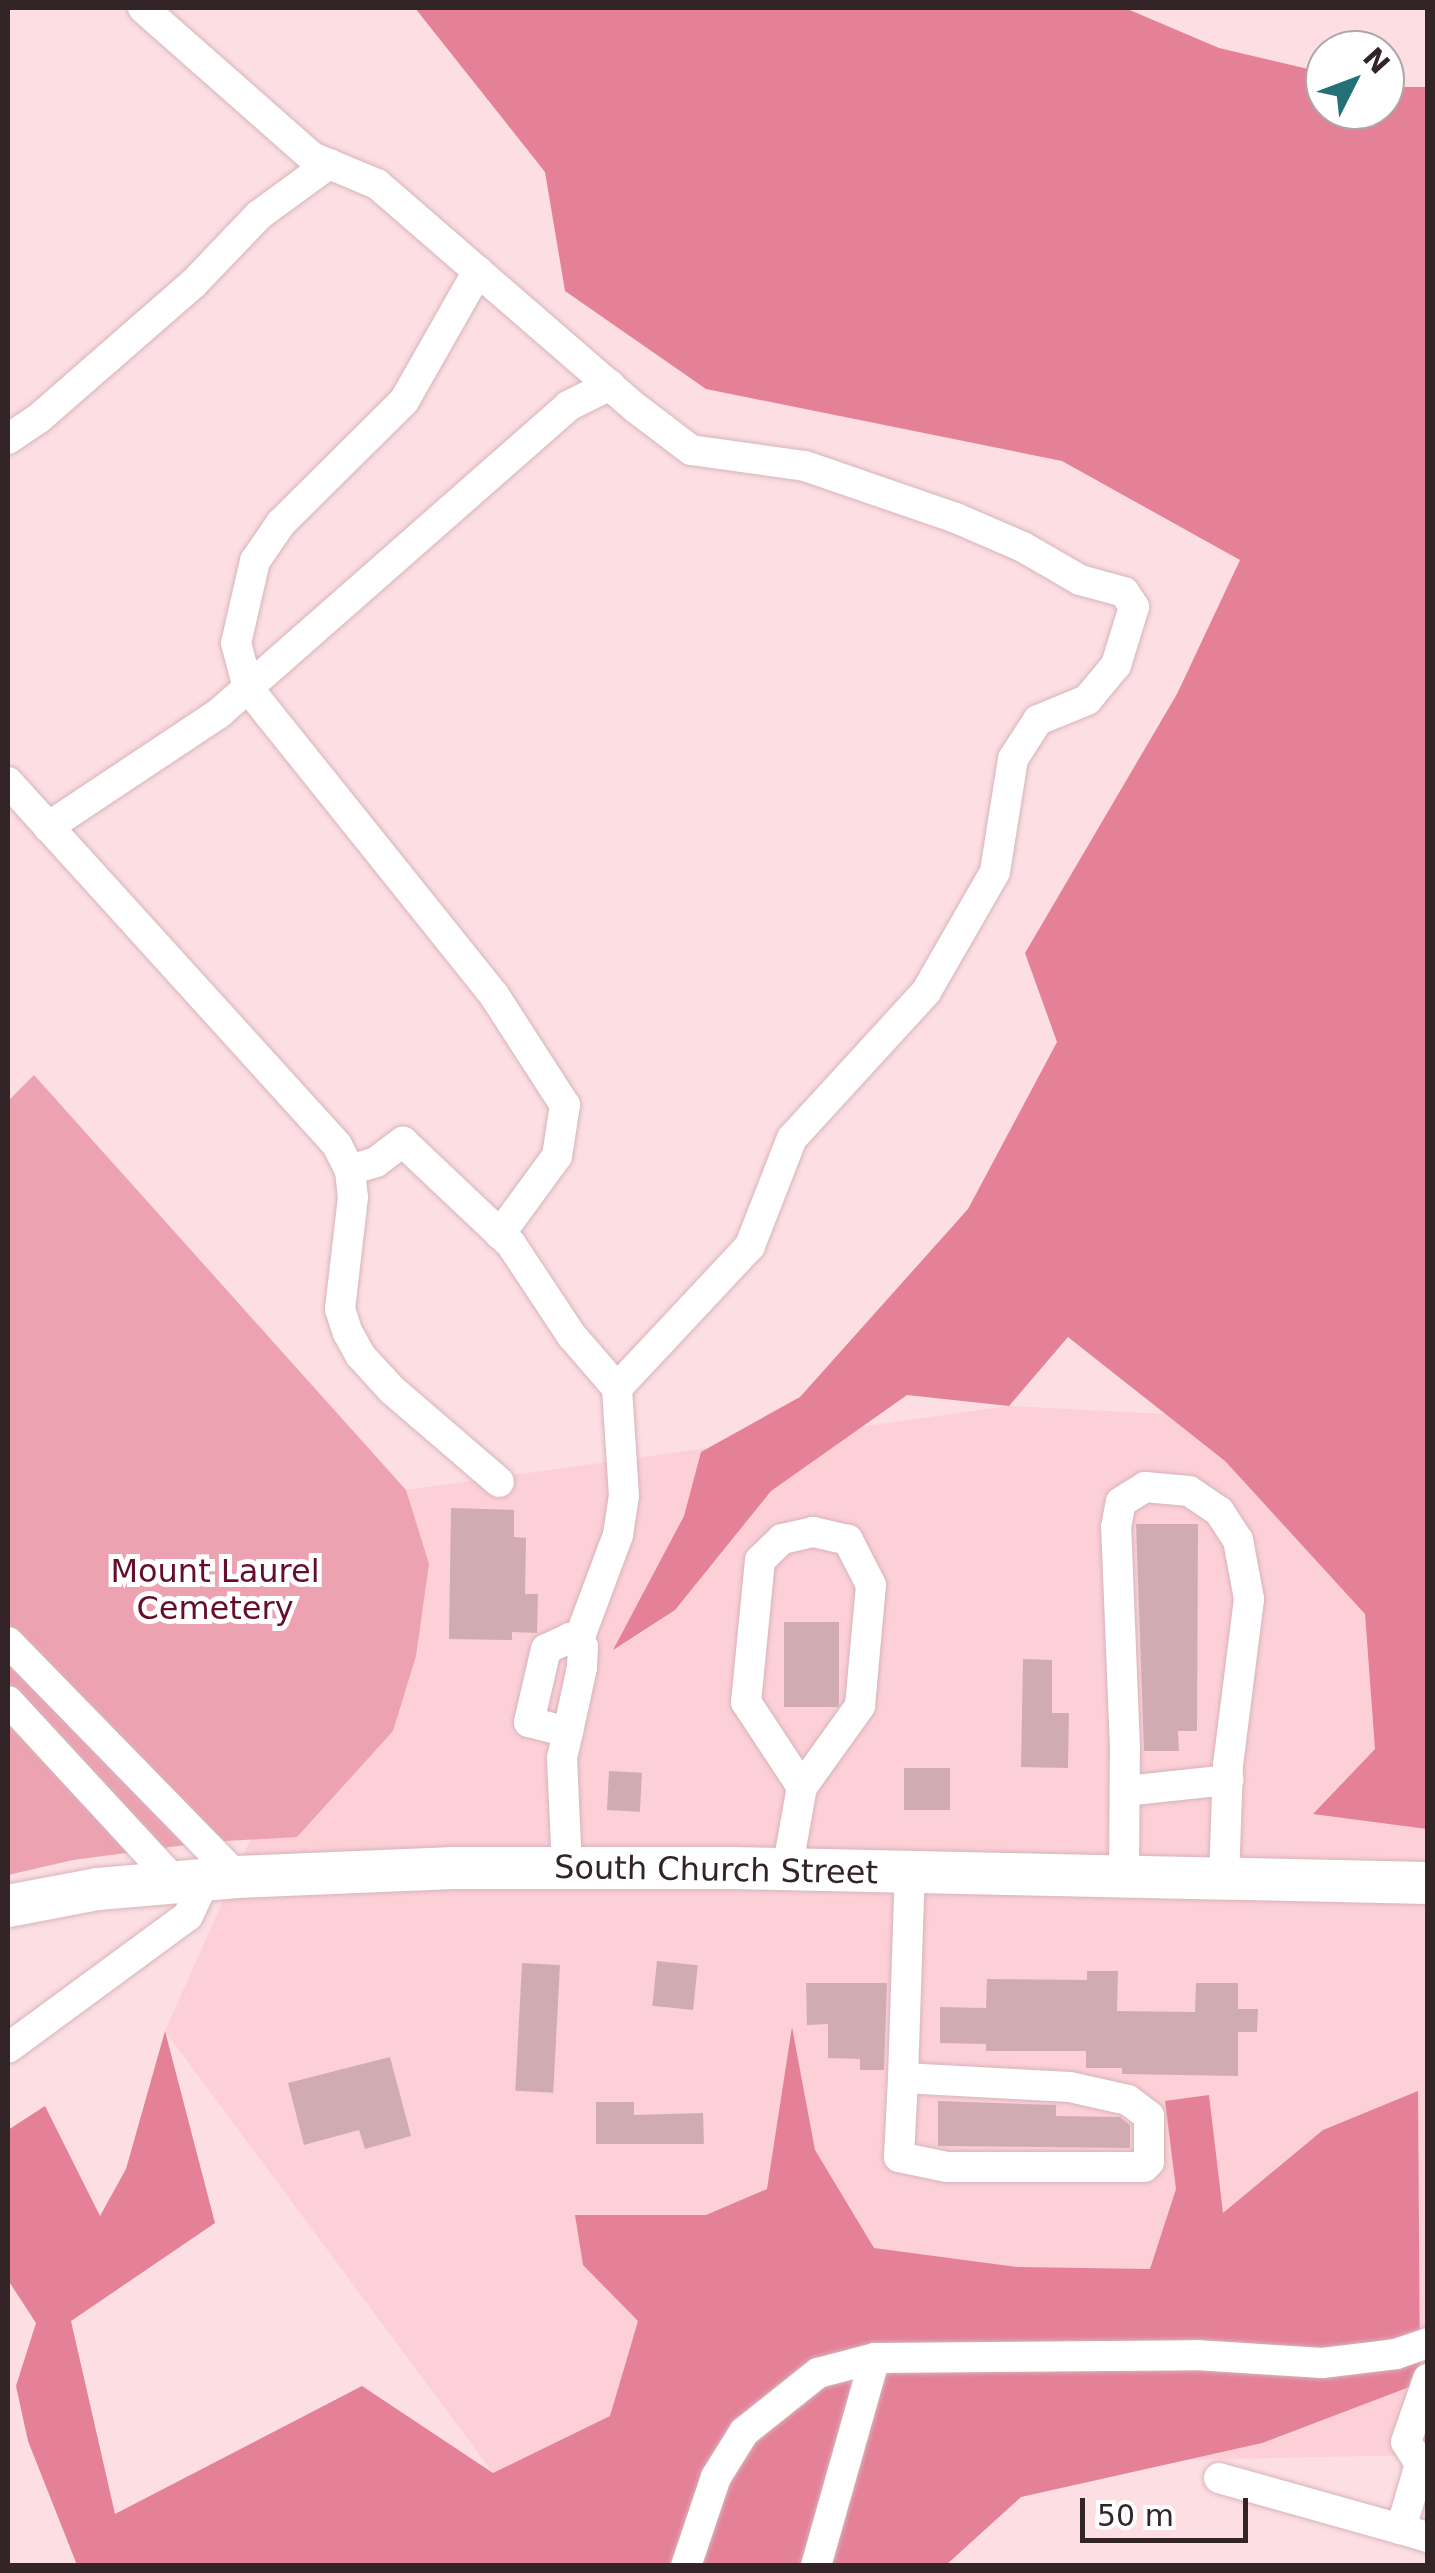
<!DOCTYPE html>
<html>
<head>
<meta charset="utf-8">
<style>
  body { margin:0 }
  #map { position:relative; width:1435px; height:2573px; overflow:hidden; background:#fcdee3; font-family:"DejaVu Sans",sans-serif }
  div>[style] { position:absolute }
  .built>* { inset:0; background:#fdd0d8 }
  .green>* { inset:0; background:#eca2b0 }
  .forest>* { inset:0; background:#e48197 }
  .building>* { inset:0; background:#d0acb2; transform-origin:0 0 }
  .roads { filter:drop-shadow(0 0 2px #d7b4ba) drop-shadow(0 0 2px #d7b4ba) }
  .minor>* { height:30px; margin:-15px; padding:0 15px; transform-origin:15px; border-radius:15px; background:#fff }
  .highway>* { height:42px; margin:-21px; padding:0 21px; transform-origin:21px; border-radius:21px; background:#fff }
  span { translate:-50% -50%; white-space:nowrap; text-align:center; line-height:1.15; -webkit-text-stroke:10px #fff; paint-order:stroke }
  .park-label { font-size:32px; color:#660d2d }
  .street-label { font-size:32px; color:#322427 }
  .frame { position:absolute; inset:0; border:10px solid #322427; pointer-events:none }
  .north { position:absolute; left:1305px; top:30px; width:100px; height:100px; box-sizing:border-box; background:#fff; border:2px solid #ada7a9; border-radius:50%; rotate:48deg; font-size:28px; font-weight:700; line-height:40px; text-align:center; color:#322427 }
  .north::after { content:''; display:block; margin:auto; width:35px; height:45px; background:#256f78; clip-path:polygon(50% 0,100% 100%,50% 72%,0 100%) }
  .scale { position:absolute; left:1080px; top:2498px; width:168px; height:45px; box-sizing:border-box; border:5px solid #322427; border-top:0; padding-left:12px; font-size:30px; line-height:35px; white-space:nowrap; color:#322427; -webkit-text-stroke:8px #fff; paint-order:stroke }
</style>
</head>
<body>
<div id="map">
  <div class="built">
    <div style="clip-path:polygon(1009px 1406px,1427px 1428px,1427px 2455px,493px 2473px,165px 2031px,406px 1490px)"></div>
  </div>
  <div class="green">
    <div style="clip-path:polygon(34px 1075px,406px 1490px,429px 1564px,416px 1656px,393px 1731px,297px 1837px,208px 1842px,73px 1860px,8px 1875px,8px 1101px)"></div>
  </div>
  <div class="forest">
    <div style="clip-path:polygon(415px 8px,1125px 8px,1219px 48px,1325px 73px,1325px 110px,1385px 110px,1385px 87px,1427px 87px,1427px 1829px,1313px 1814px,1375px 1749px,1365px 1614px,1225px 1461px,1068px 1337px,1009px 1406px,907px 1395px,771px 1491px,675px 1610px,613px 1650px,684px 1516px,701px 1452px,800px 1397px,968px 1209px,1057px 1042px,1025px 953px,1177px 694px,1240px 560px,1062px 461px,706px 389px,565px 291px,545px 172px)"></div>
    <div style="clip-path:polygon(792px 2027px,815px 2150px,874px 2248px,1017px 2267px,1150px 2269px,1176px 2189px,1165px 2101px,1209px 2095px,1223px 2213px,1323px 2130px,1418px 2091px,1420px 2383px,1262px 2443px,1021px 2497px,946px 2565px,77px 2565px,28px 2441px,16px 2386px,36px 2323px,8px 2280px,8px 2130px,45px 2106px,100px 2216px,126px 2169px,165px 2031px,215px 2223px,71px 2321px,115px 2514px,362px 2386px,493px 2473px,610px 2416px,638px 2321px,583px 2265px,575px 2215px,706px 2215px,767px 2189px)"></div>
  </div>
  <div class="building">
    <div style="clip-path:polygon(451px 1508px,514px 1510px,514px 1537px,526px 1538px,525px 1594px,538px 1594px,537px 1633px,512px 1632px,512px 1640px,449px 1639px)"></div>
    <div style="clip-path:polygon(1136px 1524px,1198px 1524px,1197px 1731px,1178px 1731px,1179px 1751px,1144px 1751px)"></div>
    <div style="left:784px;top:1622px;width:55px;height:85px"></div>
    <div style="clip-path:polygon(1023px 1659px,1052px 1660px,1052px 1713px,1069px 1713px,1068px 1768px,1021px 1767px)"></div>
    <div style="left:904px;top:1768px;width:46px;height:42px"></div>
    <div style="left:609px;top:1771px;width:33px;height:39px;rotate:3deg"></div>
    <div style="left:657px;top:1961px;width:41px;height:45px;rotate:6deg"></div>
    <div style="left:522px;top:1963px;width:38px;height:128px;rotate:3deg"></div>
    <div style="clip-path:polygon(1087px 1971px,1118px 1971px,1117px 2011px,1195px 2012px,1196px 1983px,1238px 1983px,1238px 2009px,1258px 2009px,1257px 2032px,1238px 2032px,1238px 2076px,1122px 2074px,1122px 2068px,1086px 2068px,1086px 2051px,986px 2051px,986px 2044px,940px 2043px,940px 2007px,986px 2008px,987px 1979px,1087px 1980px)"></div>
    <div style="clip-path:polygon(806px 1983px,887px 1983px,884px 2070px,860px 2070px,860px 2059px,828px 2058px,828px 2024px,807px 2025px)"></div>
    <div style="clip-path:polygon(390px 2057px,411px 2136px,365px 2149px,359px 2130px,304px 2145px,288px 2083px)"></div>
    <div style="clip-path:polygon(938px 2101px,1056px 2105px,1056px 2116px,1120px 2117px,1130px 2125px,1130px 2148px,938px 2146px)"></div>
    <div style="clip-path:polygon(596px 2102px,634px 2102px,634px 2115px,703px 2113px,704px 2144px,596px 2144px)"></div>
  </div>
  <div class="roads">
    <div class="minor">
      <div style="left:143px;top:8px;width:225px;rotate:41.4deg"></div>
      <div style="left:312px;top:157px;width:70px;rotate:22.6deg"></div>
      <div style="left:377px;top:184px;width:344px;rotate:40.9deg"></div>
      <div style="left:637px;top:409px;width:68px;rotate:37.2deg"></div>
      <div style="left:691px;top:450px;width:115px;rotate:8deg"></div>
      <div style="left:805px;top:466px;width:160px;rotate:19deg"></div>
      <div style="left:956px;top:518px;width:73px;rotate:23.4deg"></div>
      <div style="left:1023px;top:547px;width:66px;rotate:30.1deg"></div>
      <div style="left:1080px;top:580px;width:46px;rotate:15.3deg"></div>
      <div style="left:1124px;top:592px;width:18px;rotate:56deg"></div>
      <div style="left:1134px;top:607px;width:61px;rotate:107.2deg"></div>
      <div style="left:1116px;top:665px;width:45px;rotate:129.6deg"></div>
      <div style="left:1087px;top:700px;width:53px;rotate:157.8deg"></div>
      <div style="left:1038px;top:720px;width:46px;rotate:122.7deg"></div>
      <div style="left:1013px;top:759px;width:114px;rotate:99.1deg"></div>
      <div style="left:995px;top:872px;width:138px;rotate:119.9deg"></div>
      <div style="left:926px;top:992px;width:198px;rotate:132.5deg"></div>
      <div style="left:792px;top:1138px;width:116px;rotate:111.3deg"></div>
      <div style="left:750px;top:1246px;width:195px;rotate:133.1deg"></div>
      <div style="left:617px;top:1388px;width:107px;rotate:86.3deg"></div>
      <div style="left:624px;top:1495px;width:40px;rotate:98.5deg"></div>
      <div style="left:618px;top:1535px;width:114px;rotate:110.5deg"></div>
      <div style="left:478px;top:271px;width:150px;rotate:119.6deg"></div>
      <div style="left:404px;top:401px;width:173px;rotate:135.2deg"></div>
      <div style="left:281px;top:523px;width:46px;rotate:124.4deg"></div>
      <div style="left:255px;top:561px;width:84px;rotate:103deg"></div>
      <div style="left:236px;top:643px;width:47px;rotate:75.1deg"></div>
      <div style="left:248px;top:688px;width:393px;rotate:51.3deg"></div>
      <div style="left:494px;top:995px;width:131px;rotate:57.2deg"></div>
      <div style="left:565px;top:1105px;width:52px;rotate:98.9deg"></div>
      <div style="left:557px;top:1156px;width:97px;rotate:126.2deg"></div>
      <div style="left:8px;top:439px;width:36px;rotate:-34deg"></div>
      <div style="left:38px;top:419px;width:206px;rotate:-41.1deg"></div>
      <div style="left:193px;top:284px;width:95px;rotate:-46.3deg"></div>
      <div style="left:259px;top:215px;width:87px;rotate:-36.1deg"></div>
      <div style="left:8px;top:782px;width:490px;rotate:47.8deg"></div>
      <div style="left:337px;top:1145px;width:28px;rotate:63deg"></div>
      <div style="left:350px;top:1170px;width:27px;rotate:84deg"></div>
      <div style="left:353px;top:1197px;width:113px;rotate:96.6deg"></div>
      <div style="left:340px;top:1309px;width:25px;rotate:72deg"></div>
      <div style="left:348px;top:1333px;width:25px;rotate:61deg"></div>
      <div style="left:360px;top:1355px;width:47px;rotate:47.6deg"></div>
      <div style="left:392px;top:1390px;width:141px;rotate:40.7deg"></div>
      <div style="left:48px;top:827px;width:204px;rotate:-33.6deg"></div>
      <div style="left:218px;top:714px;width:466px;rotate:-41.3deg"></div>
      <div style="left:568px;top:406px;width:47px;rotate:-26.6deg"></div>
      <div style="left:350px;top:1170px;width:27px;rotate:-17deg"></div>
      <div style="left:376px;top:1162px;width:34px;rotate:-37deg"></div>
      <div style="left:403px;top:1142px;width:149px;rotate:43.4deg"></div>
      <div style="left:511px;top:1244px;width:110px;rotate:56.5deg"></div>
      <div style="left:572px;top:1336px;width:69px;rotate:49.1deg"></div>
      <div style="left:8px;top:1642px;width:328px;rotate:45.7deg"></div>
      <div style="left:8px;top:1701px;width:246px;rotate:47.3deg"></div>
      <div style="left:1125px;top:1791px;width:104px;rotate:-6.1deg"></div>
      <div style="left:567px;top:1868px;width:110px;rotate:-92.6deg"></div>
      <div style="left:562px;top:1758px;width:27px;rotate:-77deg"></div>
      <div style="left:568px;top:1732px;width:66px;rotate:-77.8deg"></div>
      <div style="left:582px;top:1667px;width:20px;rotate:-87deg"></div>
      <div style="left:583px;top:1647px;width:16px;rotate:-145deg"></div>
      <div style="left:570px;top:1638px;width:26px;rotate:155deg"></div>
      <div style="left:546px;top:1649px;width:75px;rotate:103.1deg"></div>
      <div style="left:529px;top:1722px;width:40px;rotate:14.4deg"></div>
      <div style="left:787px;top:1870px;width:84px;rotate:-79.8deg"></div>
      <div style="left:802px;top:1787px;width:100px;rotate:-54.4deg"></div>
      <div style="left:860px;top:1706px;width:121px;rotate:-84.8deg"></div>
      <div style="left:871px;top:1585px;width:51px;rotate:-117.1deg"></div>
      <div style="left:848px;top:1540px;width:36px;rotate:-167deg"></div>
      <div style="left:813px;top:1532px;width:32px;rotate:167deg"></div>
      <div style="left:782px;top:1539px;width:30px;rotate:136deg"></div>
      <div style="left:760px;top:1560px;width:143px;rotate:95.6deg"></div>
      <div style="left:746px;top:1702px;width:102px;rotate:56.6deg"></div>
      <div style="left:1124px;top:1877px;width:129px;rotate:-89.6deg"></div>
      <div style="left:1125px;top:1748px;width:221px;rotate:-92.3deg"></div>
      <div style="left:1116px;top:1527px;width:25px;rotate:-79deg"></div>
      <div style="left:1121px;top:1502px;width:28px;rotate:-32deg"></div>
      <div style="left:1145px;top:1487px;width:44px;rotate:5.2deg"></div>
      <div style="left:1189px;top:1491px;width:36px;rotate:34deg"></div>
      <div style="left:1219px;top:1511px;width:35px;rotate:57deg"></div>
      <div style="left:1238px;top:1540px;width:60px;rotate:79.4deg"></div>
      <div style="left:1249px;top:1599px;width:167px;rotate:97.2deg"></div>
      <div style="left:1228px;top:1765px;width:114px;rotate:92deg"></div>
      <div style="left:8px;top:2048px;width:223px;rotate:-36.3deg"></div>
      <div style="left:188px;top:1916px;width:40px;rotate:-65deg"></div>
      <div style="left:903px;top:2078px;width:79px;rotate:92.9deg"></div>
      <div style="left:899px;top:2157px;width:49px;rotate:11.8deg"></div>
      <div style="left:947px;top:2167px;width:197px"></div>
      <div style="left:1144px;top:2167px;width:7px;rotate:-45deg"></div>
      <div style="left:1149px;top:2162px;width:46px;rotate:-90deg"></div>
      <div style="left:1149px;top:2116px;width:26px;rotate:-143deg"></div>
      <div style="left:1128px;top:2100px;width:59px;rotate:-167.4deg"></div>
      <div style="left:1070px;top:2087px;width:167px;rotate:-176.9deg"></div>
      <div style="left:903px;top:2078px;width:206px;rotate:-88.1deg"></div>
      <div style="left:1428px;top:2459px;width:9px;rotate:148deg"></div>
      <div style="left:1420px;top:2464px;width:68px;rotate:106.3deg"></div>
      <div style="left:1401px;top:2529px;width:28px;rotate:17deg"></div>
      <div style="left:1420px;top:2464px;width:26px;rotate:-122deg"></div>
      <div style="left:1406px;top:2442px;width:67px;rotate:-70.8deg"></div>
      <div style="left:1219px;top:2478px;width:189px;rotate:15.7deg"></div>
      <div style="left:686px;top:2566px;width:94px;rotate:-71.4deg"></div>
      <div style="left:716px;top:2477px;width:53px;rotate:-58.1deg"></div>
      <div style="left:744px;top:2432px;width:95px;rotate:-38.6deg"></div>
      <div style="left:818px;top:2373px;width:59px;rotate:-14.7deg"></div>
      <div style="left:875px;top:2358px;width:321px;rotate:-0.5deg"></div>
      <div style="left:1196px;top:2355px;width:126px;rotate:3.6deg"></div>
      <div style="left:1322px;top:2363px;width:75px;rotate:-6.9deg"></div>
      <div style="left:1396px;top:2354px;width:34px;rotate:-19deg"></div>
      <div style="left:816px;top:2566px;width:216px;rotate:-74.2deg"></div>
    </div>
    <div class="highway">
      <div style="left:8px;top:1906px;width:92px;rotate:-10.7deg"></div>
      <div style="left:98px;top:1889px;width:140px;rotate:-4.9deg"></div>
      <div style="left:237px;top:1877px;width:217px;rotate:-2.4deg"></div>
      <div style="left:454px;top:1868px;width:279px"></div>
      <div style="left:733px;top:1868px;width:695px;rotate:1.24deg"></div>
    </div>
  </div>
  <div class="park-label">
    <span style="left:215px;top:1590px">Mount Laurel<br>Cemetery</span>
  </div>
  <div class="street-label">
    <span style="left:716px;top:1870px;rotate:1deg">South Church Street</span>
  </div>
  <div class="frame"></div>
  <div class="north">N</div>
  <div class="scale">50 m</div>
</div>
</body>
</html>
